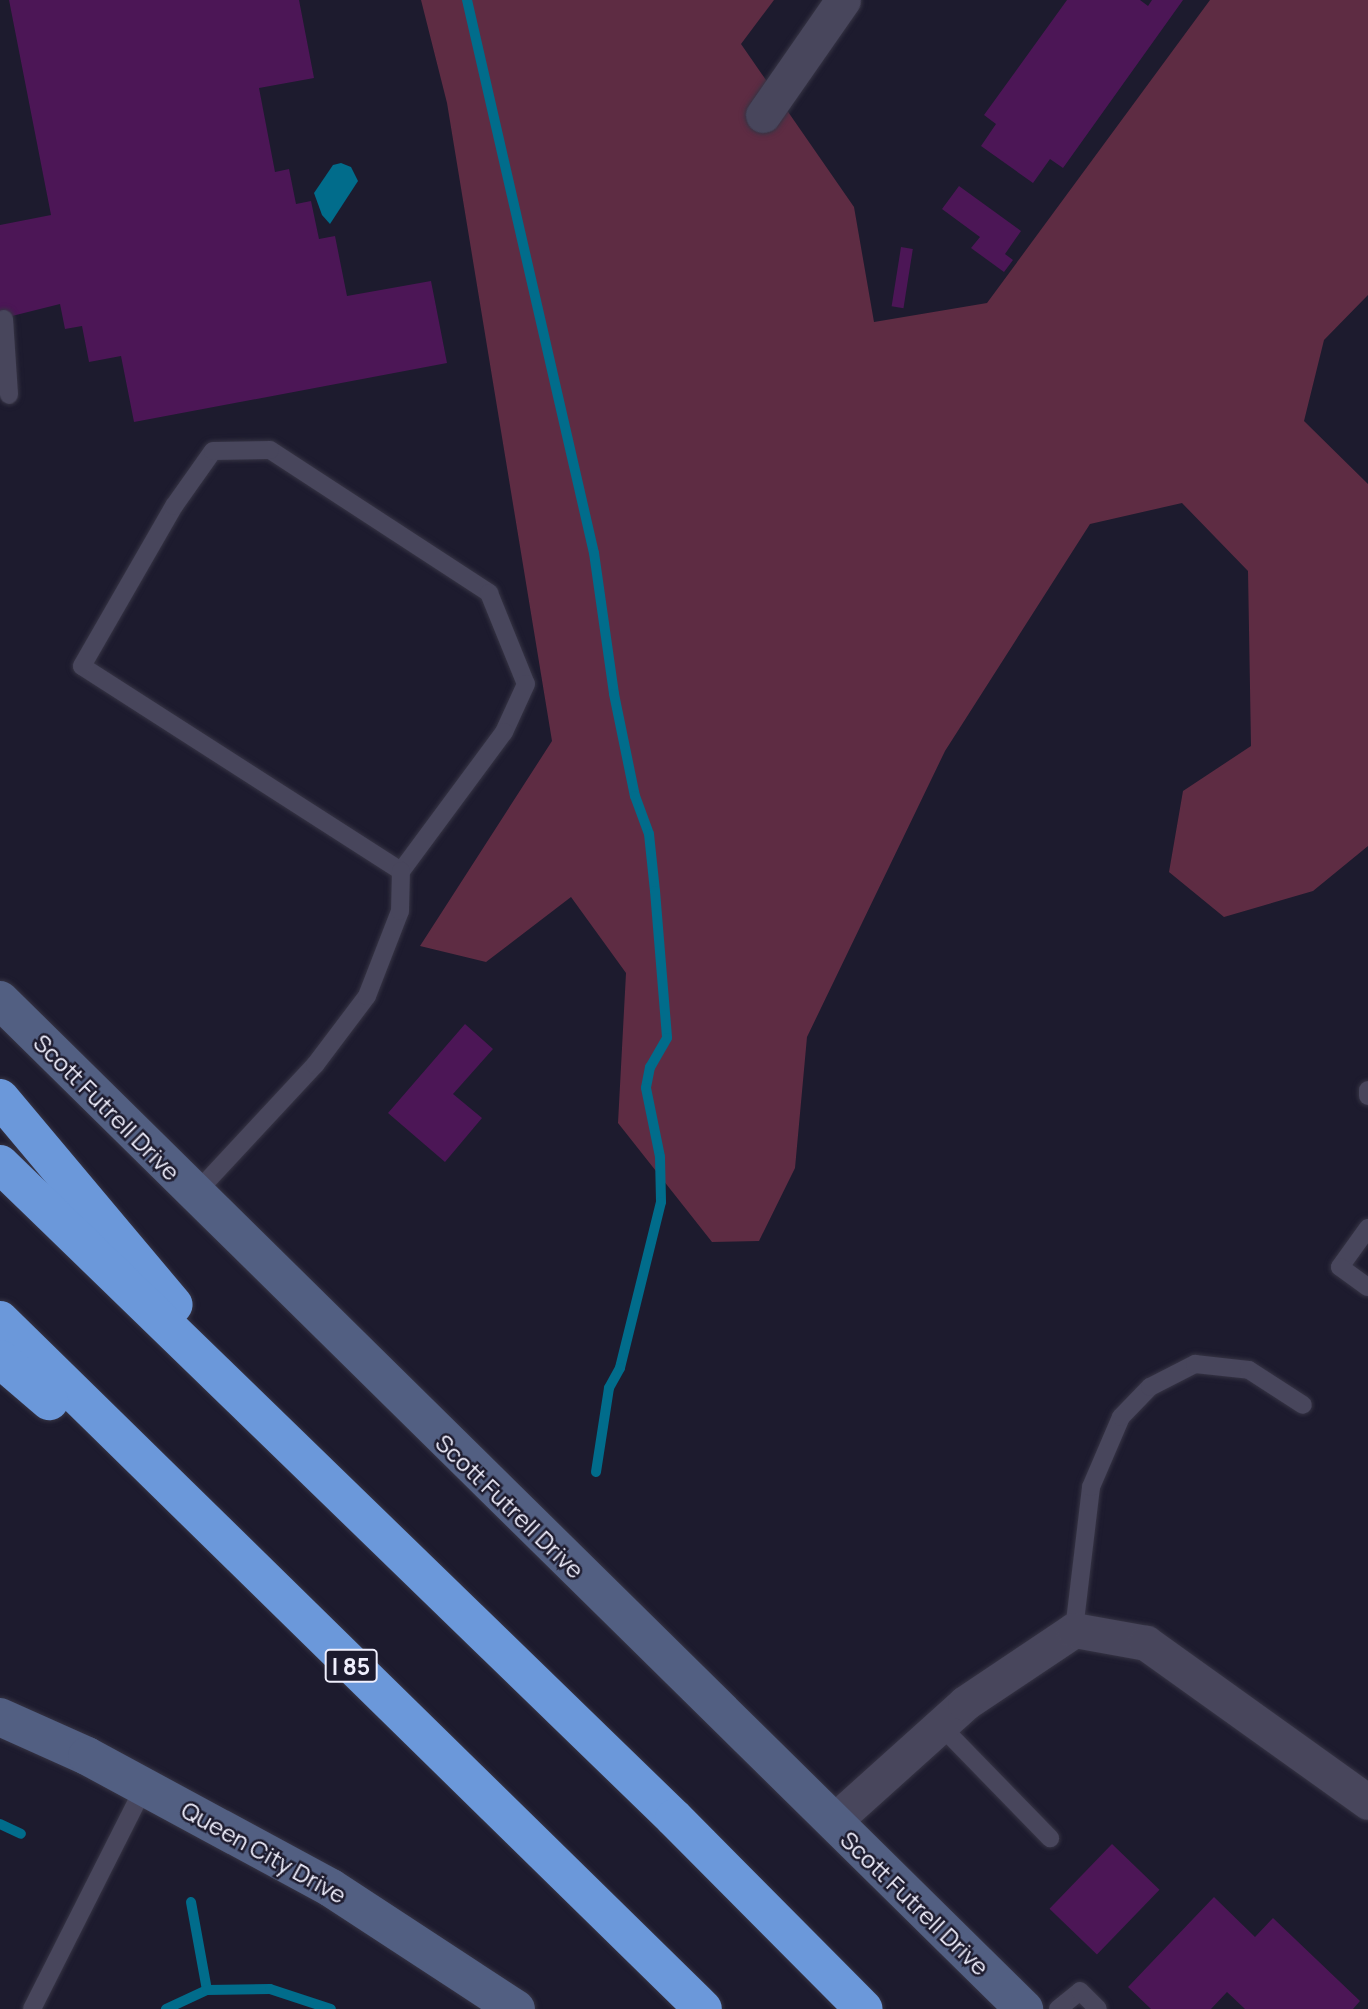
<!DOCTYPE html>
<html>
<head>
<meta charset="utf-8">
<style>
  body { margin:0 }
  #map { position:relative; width:1368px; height:2009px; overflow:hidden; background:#1d1b2e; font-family:Manrope,sans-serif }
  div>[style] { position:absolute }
  .green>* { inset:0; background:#5e2c43 }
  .water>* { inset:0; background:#016c8b }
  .stream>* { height:10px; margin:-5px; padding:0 5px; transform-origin:5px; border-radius:5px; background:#016c8b }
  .building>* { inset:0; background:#4c1656; transform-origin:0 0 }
  .roads { filter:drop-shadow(0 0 2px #363444) drop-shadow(0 0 2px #363444) }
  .lane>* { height:18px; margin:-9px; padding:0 9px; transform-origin:9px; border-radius:9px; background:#48465c }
  .street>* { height:35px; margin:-17.5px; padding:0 17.5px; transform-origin:17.5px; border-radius:17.5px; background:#48465c }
  .secondary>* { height:38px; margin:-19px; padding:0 19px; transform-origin:19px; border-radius:19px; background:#525f82 }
  .highway>* { height:38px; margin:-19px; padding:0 19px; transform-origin:19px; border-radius:19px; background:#6b98da }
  span { translate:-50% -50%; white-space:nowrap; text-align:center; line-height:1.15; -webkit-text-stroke:5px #1d1b2e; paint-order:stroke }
  .shield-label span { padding:2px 5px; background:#1d1b2e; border:2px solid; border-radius:5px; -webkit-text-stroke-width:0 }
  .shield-label { font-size:23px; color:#f0effd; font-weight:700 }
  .street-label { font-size:24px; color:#f0effd }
</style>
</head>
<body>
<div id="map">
  <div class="green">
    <div style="clip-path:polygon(421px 0,774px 0,741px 44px,854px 207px,874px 322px,987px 303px,1210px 0,1368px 0,1368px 295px,1324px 340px,1304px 421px,1368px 484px,1368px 846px,1313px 891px,1224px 917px,1169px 872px,1183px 791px,1251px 746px,1248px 571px,1182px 503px,1090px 524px,945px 751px,807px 1037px,795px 1168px,759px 1241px,712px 1242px,618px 1123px,626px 973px,571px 897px,486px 962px,420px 946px,552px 741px,447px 103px)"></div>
  </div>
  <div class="water">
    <div style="clip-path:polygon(341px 163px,351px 167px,358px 181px,330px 224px,322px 215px,314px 193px,333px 165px)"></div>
  </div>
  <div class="stream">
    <div style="left:467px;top:0;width:567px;rotate:77.07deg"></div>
    <div style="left:594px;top:553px;width:142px;rotate:81.9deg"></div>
    <div style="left:614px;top:694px;width:104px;rotate:78.4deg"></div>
    <div style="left:635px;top:796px;width:40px;rotate:69.8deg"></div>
    <div style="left:649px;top:834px;width:57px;rotate:84deg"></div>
    <div style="left:655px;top:891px;width:147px;rotate:85.3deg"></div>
    <div style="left:667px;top:1038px;width:34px;rotate:120deg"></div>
    <div style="left:650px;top:1067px;width:21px;rotate:101deg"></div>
    <div style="left:646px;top:1088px;width:70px;rotate:78.5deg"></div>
    <div style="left:660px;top:1157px;width:45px;rotate:88.7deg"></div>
    <div style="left:661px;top:1202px;width:171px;rotate:103.9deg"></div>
    <div style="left:620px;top:1368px;width:23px;rotate:119deg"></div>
    <div style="left:609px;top:1388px;width:85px;rotate:98.8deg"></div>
    <div style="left:0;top:1824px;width:23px;rotate:25deg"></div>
    <div style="left:191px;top:1902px;width:89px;rotate:79.7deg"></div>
    <div style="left:166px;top:2009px;width:45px;rotate:-24.9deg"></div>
    <div style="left:207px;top:1990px;width:63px;rotate:-0.9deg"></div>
    <div style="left:270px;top:1989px;width:64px;rotate:18.2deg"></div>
  </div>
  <div class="building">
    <div style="clip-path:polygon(9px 0,299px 0,314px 78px,259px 88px,275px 172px,289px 169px,296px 204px,311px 201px,319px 239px,335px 236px,347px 296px,431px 281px,447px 363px,134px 422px,121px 356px,89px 362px,82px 326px,65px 329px,60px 304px,0 319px,0 225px,51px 215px)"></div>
    <div style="clip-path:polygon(1067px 0,1140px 0,1148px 6px,1152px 0,1183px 0,1063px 168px,1050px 159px,1033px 183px,981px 146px,996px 124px,984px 115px)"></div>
    <div style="clip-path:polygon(959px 186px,1021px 231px,1005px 254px,1013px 260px,1004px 272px,971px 248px,980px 237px,942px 209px)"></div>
    <div style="left:901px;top:247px;width:12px;height:60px;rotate:9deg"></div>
    <div style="clip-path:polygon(465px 1024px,493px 1049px,453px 1094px,482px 1118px,445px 1162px,388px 1113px)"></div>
    <div style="left:1112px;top:1844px;width:66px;height:90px;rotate:44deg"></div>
    <div style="clip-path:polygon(1214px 1897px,1255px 1937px,1273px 1918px,1360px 2001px,1353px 2009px,1245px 2009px,1227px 1992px,1211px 2009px,1151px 2009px,1128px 1987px)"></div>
  </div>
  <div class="roads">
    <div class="lane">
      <div style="left:4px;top:319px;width:76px;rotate:86.2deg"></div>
      <div style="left:270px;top:450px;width:262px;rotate:33.1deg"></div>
      <div style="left:489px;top:593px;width:98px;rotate:67.9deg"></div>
      <div style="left:526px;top:684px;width:53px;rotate:114.6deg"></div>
      <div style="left:504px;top:732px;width:173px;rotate:126.5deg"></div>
      <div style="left:401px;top:871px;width:379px;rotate:-147.3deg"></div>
      <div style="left:82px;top:666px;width:185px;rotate:-60.1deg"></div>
      <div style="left:174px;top:506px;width:67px;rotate:-54.7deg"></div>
      <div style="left:213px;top:451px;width:57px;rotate:-1deg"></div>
      <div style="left:1368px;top:1090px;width:6px;rotate:90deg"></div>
      <div style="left:194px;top:1195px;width:178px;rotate:-47.1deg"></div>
      <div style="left:315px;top:1065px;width:86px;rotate:-53deg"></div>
      <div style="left:367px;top:996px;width:91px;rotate:-68.8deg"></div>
      <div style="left:400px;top:911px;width:40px;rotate:-88.6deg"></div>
      <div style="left:1368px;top:1228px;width:48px;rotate:125.7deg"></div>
      <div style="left:1340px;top:1267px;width:34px;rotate:36deg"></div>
      <div style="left:1074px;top:1630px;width:144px;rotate:-83.2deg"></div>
      <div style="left:1091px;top:1487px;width:76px;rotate:-66.8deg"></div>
      <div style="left:1121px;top:1417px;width:42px;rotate:-46deg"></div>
      <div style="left:1150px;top:1387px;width:51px;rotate:-27.1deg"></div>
      <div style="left:1195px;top:1364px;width:54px;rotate:6.3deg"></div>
      <div style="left:1249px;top:1370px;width:64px;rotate:32.9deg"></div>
      <div style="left:940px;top:1725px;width:158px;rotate:45.8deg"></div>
      <div style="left:32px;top:2009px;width:249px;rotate:-63.2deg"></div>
      <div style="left:1058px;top:2009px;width:28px;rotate:-39deg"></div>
      <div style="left:1080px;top:1991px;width:25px;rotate:45deg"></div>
    </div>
    <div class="street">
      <div style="left:763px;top:115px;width:140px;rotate:-55.2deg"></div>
      <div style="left:833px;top:1822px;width:178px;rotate:-42deg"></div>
      <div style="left:965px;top:1703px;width:131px;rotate:-33.8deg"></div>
      <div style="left:1074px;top:1630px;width:73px;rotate:10.2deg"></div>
      <div style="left:1146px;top:1643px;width:273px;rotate:35.6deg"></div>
    </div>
    <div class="secondary">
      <div style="left:0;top:1000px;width:1438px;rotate:44.58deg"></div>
      <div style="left:0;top:1717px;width:95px;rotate:24.1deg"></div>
      <div style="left:87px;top:1756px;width:277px;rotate:28.4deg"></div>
      <div style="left:331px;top:1888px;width:221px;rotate:33.2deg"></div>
    </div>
    <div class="highway">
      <div style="left:0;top:1098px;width:270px;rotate:50deg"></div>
      <div style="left:0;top:1164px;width:939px;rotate:44.14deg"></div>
      <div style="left:674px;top:1818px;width:269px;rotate:45.2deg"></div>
      <div style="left:0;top:1320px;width:984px;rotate:44.42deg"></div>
      <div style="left:0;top:1359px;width:65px;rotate:40.6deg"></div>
    </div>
  </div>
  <div class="shield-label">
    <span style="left:351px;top:1666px">I 85</span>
  </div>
  <div class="street-label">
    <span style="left:107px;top:1107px;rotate:45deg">Scott Futrell Drive</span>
    <span style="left:510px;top:1506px;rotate:44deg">Scott Futrell Drive</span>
    <span style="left:264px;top:1852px;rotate:29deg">Queen City Drive</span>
    <span style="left:915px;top:1903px;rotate:44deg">Scott Futrell Drive</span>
  </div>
</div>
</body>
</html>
